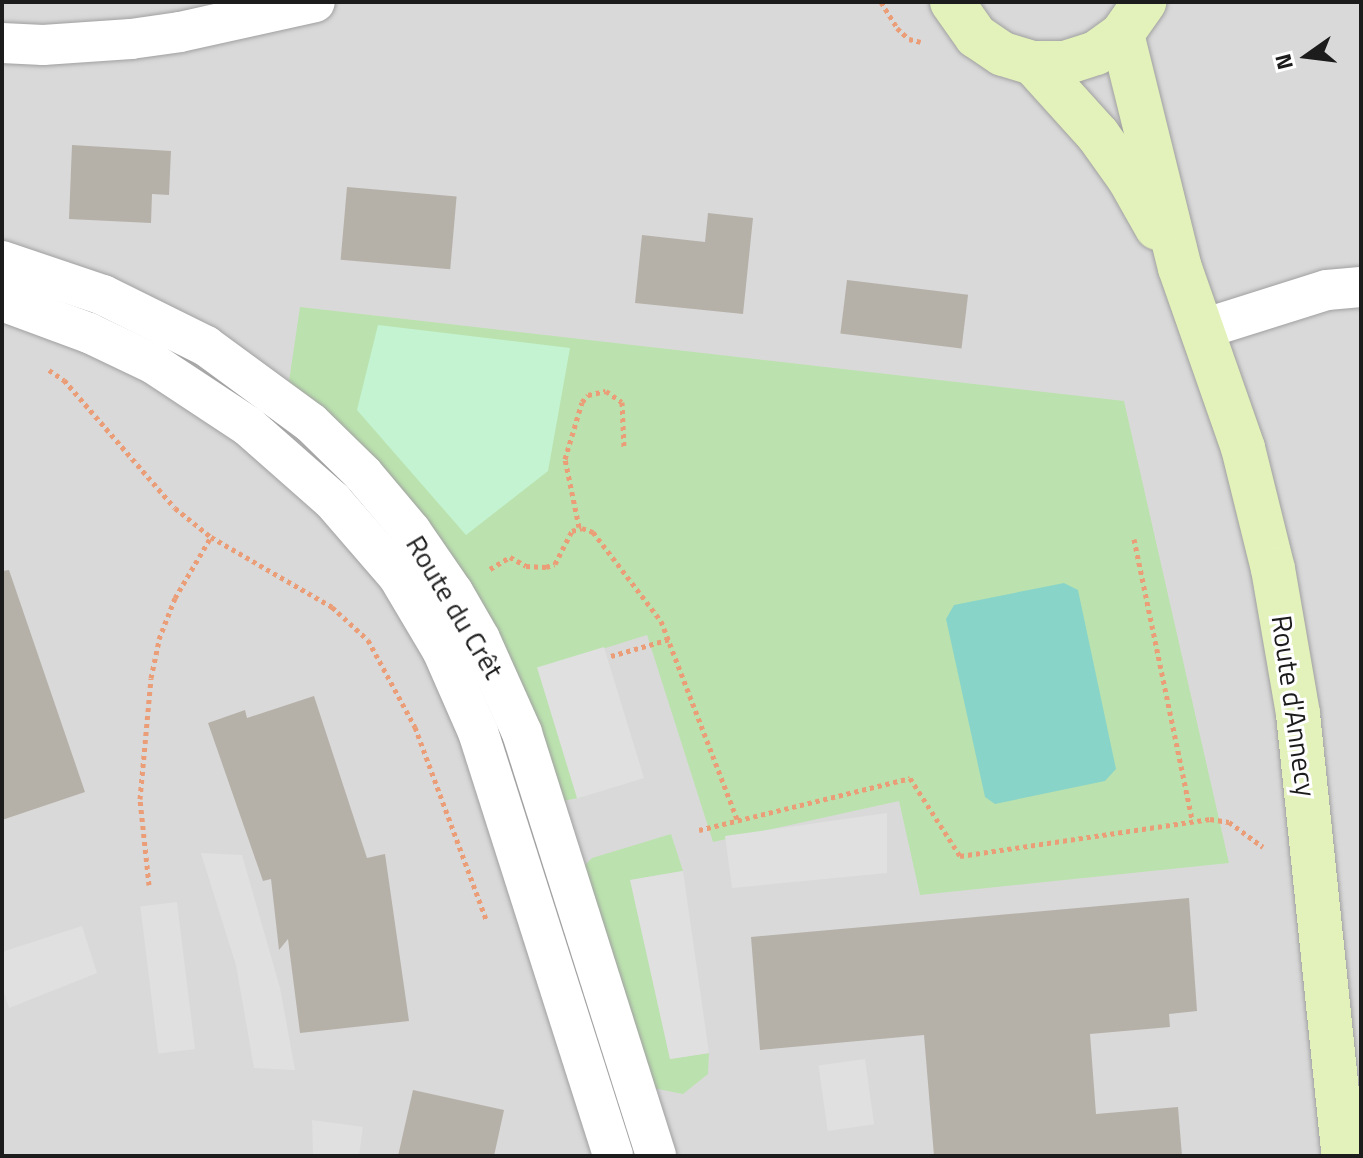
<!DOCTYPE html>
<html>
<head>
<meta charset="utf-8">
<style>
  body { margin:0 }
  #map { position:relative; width:1363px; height:1158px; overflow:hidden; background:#ecebe3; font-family:"Titillium Web",sans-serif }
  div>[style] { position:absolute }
  .residential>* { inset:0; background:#dad9d9; transform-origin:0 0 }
  .grass>* { inset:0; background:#bbe2ae }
  .park>* { inset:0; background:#c4f3d2 }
  .pitch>* { inset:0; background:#89d4c8 }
  .parking>* { inset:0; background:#e0e0e0; transform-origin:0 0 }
  .building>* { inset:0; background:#b5b1a9; transform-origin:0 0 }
  .path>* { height:5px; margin-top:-2.5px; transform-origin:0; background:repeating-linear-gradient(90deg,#ea9d76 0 4px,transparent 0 8px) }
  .roads { filter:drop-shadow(0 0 2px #a0a0a0) drop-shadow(0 0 2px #a0a0a0) }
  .minor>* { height:40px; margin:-20px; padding:0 20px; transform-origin:20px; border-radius:20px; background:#fff }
  .secondary>* { height:44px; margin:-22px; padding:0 22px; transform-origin:22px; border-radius:22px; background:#e3f2bb }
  span { translate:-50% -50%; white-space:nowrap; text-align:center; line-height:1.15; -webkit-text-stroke:6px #fff; paint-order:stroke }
  .street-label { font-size:28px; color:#1c1c1c }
  .frame { position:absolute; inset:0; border:4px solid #1c1c1c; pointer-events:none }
  .north { position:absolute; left:1267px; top:16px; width:80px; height:80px; -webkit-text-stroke:6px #fff; paint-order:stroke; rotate:256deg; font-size:22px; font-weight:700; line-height:32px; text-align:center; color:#1c1c1c }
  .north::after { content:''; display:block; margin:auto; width:28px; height:36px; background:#1c1c1c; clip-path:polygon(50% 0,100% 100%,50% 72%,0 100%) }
</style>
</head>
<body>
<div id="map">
  <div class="residential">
    <div style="left:2px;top:2px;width:1359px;height:1154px"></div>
  </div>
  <div class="grass">
    <div style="clip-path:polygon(300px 307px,1124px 401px,1229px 863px,920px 895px,899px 801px,713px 842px,647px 635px,538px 669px,583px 797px,558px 802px,414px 509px,289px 381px)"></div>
    <div style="clip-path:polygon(671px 834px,683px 871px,631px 880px,670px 1059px,709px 1053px,708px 1074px,683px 1094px,653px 1088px,577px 873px,592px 858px)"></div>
  </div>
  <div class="park">
    <div style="clip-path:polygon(378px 325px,570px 348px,548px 471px,466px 535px,357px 410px)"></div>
  </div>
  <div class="pitch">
    <div style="clip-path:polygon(1064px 583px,1078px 590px,1116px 769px,1105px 781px,995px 804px,985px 797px,946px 619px,954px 605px)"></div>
  </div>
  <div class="parking">
    <div style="left:604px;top:647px;width:137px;height:70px;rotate:73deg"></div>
    <div style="clip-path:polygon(887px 813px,887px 873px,732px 888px,725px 836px)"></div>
    <div style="clip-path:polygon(201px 853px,242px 855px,280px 988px,295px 1070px,254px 1068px,236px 965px)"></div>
    <div style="clip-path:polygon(683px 871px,709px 1053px,670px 1059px,630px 880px)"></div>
    <div style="left:177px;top:902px;width:148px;height:37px;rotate:83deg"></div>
    <div style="clip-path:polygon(82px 926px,97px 973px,9px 1008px,2px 987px,2px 952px)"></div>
    <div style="left:865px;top:1059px;width:66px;height:47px;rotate:82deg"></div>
    <div style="clip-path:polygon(312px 1120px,363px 1127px,359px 1156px,313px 1156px)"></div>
  </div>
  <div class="building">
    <div style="clip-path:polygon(72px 145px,171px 151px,169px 195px,152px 194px,151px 223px,69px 219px)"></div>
    <div style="left:347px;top:187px;width:110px;height:73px;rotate:5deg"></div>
    <div style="clip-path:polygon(708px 213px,753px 218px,743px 314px,635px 303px,642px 235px,705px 242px)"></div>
    <div style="left:847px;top:280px;width:122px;height:54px;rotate:7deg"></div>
    <div style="clip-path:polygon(9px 570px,85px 792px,2px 820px,2px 571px)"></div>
    <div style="clip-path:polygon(314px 696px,367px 858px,385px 854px,409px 1021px,300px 1033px,288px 939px,279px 950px,271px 879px,263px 881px,208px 723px,245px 710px,247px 718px)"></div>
    <div style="clip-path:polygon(1189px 898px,1197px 1011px,1169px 1014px,1170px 1027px,1090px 1034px,1096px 1114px,1178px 1107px,1182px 1156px,934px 1156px,924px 1035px,760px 1050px,751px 937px)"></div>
    <div style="clip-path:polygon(413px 1090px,504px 1110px,494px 1156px,398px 1156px)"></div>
  </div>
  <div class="path">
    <div style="left:881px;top:2px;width:31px;rotate:58deg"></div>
    <div style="left:897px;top:28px;width:16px;rotate:43deg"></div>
    <div style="left:909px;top:39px;width:12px;rotate:14deg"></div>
    <div style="left:49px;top:370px;width:18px;rotate:34deg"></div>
    <div style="left:64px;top:380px;width:169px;rotate:49.1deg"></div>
    <div style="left:175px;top:508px;width:46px;rotate:38.9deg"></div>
    <div style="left:211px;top:537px;width:140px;rotate:30deg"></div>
    <div style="left:332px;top:607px;width:49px;rotate:42.5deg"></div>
    <div style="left:368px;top:640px;width:99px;rotate:61.6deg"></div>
    <div style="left:415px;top:727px;width:205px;rotate:69.7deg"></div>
    <div style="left:579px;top:527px;width:69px;rotate:-101.6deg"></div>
    <div style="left:565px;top:459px;width:59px;rotate:-73.4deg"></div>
    <div style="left:582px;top:402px;width:9px;rotate:-49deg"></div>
    <div style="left:588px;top:395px;width:18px;rotate:-13deg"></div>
    <div style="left:606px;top:391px;width:19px;rotate:35deg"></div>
    <div style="left:622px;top:402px;width:46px;rotate:87.5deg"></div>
    <div style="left:1134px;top:539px;width:287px;rotate:78.3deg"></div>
    <div style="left:490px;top:569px;width:23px;rotate:-31deg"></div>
    <div style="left:510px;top:557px;width:18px;rotate:29deg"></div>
    <div style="left:526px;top:566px;width:20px;rotate:3deg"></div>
    <div style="left:546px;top:567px;width:9px;rotate:-18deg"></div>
    <div style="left:555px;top:564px;width:37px;rotate:-63deg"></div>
    <div style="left:572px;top:531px;width:10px;rotate:-17deg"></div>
    <div style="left:582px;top:528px;width:12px;rotate:20deg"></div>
    <div style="left:593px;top:532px;width:112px;rotate:52.6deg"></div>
    <div style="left:661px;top:621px;width:212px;rotate:69deg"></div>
    <div style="left:611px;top:656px;width:61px;rotate:-16.1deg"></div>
    <div style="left:699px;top:830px;width:217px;rotate:-13.8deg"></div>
    <div style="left:910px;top:778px;width:93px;rotate:57.3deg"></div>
    <div style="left:960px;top:856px;width:253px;rotate:-8.4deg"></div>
    <div style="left:1210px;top:819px;width:19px;rotate:9deg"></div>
    <div style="left:1229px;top:822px;width:42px;rotate:36.3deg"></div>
    <div style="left:149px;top:885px;width:86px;rotate:-96deg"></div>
    <div style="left:140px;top:799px;width:121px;rotate:-84.8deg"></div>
    <div style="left:151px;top:678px;width:40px;rotate:-78deg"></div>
    <div style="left:159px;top:639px;width:44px;rotate:-68.7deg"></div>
    <div style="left:175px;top:598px;width:71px;rotate:-59.5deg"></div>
  </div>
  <div class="roads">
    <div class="minor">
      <div style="left:2px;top:43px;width:41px;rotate:2.8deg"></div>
      <div style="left:43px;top:45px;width:88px;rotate:-3.9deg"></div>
      <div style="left:131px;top:39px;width:49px;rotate:-8.1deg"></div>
      <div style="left:180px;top:32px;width:138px;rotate:-12.5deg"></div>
      <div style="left:2px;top:261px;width:107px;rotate:18.6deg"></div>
      <div style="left:103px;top:295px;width:115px;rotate:26.3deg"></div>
      <div style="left:206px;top:346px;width:130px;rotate:36.3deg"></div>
      <div style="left:311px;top:423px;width:73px;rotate:44.4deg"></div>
      <div style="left:363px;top:474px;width:75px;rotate:49.9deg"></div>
      <div style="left:411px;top:531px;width:74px;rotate:55.5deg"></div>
      <div style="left:453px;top:592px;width:54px;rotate:60.1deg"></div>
      <div style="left:480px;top:639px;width:103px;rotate:65.9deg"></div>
      <div style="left:522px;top:733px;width:444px;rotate:72.4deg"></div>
      <div style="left:2px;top:301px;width:93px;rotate:20.2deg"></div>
      <div style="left:89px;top:333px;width:72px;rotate:25.5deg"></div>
      <div style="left:154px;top:364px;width:113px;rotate:33.4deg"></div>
      <div style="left:248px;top:426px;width:113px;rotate:41.4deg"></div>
      <div style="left:333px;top:501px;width:99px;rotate:49.1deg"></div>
      <div style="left:398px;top:576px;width:86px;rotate:59.3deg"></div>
      <div style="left:442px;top:650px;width:90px;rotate:66.3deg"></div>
      <div style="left:478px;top:732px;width:445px;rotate:72.3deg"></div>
      <div style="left:1203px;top:329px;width:130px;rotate:-17.5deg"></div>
      <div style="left:1327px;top:290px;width:34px;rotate:-5deg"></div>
    </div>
    <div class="secondary">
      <div style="left:952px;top:2px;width:42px;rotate:54.8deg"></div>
      <div style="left:976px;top:36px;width:32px;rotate:34deg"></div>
      <div style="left:1003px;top:54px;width:31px;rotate:17deg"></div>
      <div style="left:1033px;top:63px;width:32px"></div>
      <div style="left:1065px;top:63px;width:33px;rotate:-18deg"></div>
      <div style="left:1096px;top:53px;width:32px;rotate:-36deg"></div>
      <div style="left:1122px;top:34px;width:39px;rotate:-55deg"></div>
      <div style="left:1122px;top:34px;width:241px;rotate:76.1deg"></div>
      <div style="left:1180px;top:268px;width:191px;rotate:70.7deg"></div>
      <div style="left:1243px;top:448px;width:125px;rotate:76.1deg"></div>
      <div style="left:1273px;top:569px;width:147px;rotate:80.2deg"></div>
      <div style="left:1298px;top:714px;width:444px;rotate:84.1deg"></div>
      <div style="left:1033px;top:63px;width:97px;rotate:47.9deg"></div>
      <div style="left:1098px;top:135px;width:55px;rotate:54.6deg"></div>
      <div style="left:1130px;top:180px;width:55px;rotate:60.6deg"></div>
    </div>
  </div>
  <div class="street-label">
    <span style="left:455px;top:607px;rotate:59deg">Route du Crêt</span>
    <span style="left:1294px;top:706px;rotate:82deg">Route d'Annecy</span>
  </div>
  <div class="frame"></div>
  <div class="north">N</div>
</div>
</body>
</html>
